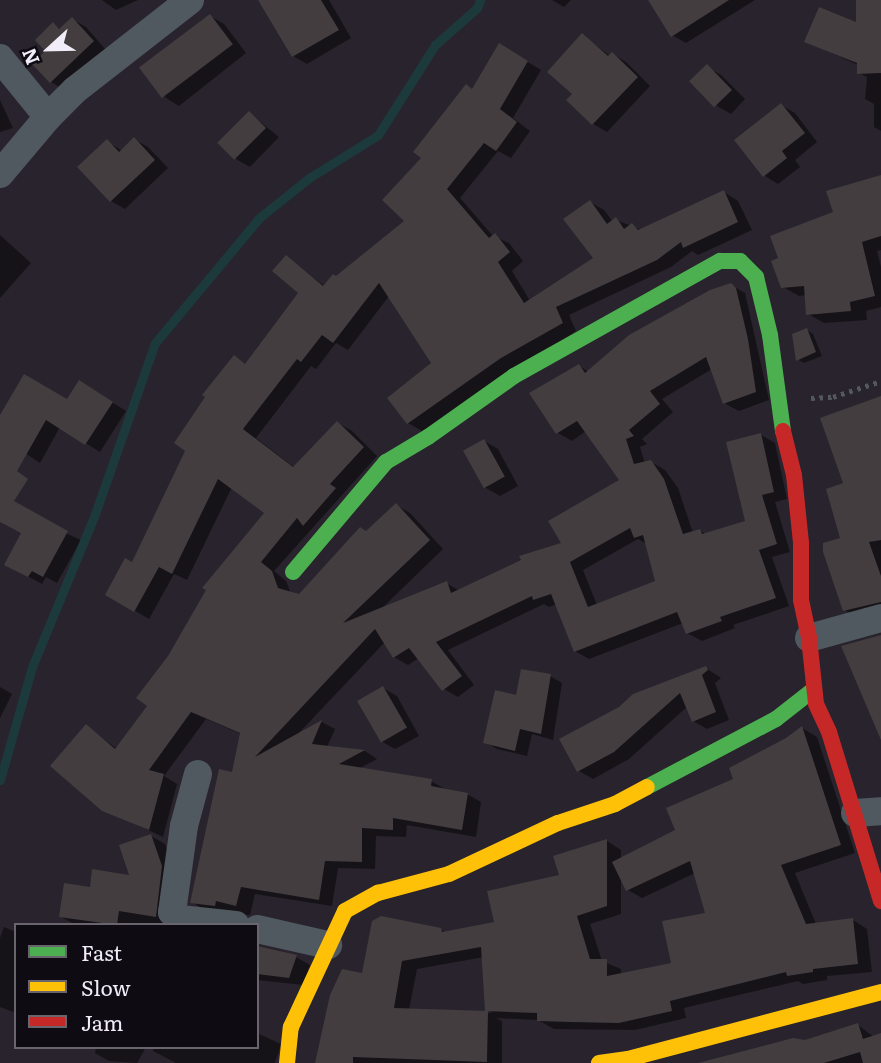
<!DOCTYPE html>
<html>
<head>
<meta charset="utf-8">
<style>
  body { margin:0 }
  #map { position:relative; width:881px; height:1063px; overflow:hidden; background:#28232d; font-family:Literata,serif }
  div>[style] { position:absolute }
  .shadow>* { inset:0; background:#0007 }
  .stream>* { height:9px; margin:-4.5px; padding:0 4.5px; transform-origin:4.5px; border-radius:4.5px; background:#1c3a3c }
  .building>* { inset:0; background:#433d3f; transform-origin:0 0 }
  .path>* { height:4.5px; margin-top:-2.25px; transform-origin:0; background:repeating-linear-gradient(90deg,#53585e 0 3.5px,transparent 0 8.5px) }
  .street>* { height:28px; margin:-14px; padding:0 14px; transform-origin:14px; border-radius:14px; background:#50595f }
  .fast>* { height:16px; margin:-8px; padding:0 8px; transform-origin:8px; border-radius:8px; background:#4caf50 }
  .slow>* { height:16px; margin:-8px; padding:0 8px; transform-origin:8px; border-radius:8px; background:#ffc107 }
  .jam>* { height:16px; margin:-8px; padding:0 8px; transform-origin:8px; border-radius:8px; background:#c62828 }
  span { translate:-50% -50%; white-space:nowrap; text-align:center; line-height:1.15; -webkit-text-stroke:7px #0e0b13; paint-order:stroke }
  .legend { position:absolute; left:14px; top:923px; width:245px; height:126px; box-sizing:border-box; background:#0e0b13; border:2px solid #68656f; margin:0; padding:9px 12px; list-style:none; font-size:21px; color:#f0ecf8 }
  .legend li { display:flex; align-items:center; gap:14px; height:35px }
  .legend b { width:35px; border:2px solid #68656f }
  .north { position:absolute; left:14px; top:14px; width:70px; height:70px; -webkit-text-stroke:5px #0e0b13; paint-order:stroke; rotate:248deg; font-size:19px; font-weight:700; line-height:28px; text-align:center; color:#f0ecf8 }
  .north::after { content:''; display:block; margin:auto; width:24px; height:32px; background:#f0ecf8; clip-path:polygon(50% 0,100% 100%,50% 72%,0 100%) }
</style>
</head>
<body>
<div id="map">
  <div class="shadow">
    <div style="clip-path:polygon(102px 0,138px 0,116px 10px)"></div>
    <div style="clip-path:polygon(268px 0,329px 0,351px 38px,307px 64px,293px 56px)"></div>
    <div style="clip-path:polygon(552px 0,571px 0,564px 7px)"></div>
    <div style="clip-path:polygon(650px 0,755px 0,686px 43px,672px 35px)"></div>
    <div style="clip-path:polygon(858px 0,881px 0,881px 131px,874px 127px,874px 104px,865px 99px,867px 77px,859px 73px,858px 65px,806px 41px,857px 25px)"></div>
    <div style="clip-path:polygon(210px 16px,224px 24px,246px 53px,179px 106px,166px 98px,143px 69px)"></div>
    <div style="clip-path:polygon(72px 19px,86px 27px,106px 50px,65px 90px,51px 82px,53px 25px,62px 30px)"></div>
    <div style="clip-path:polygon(582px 35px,610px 56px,612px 54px,626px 62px,650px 86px,607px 132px,593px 124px,574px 94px)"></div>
    <div style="clip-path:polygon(evenodd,500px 45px,541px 70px,513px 118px,530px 131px,511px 158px,498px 151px,460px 198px,493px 236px,509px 243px,523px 261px,512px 271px,530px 301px,595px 259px,590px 202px,604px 210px,613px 222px,616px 220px,642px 230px,724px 192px,738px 201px,752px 230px,698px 255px,692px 251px,671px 267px,569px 315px,576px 331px,422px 431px,408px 423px,434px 364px,389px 296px,348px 350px,336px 343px,316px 369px,311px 366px,256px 438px,295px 468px,338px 423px,352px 431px,377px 456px,274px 571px,286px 581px,291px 594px,300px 596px,396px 505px,410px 513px,443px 549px,379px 611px,446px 583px,460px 591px,563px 544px,622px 480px,586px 431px,572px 441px,558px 433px,531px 394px,579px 366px,589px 372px,731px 285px,745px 293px,769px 400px,739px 411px,724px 403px,712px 369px,662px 399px,673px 412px,642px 439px,647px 444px,640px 447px,645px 464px,651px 462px,665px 470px,678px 488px,693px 533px,700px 531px,706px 534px,747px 522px,761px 435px,775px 443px,787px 499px,775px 502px,790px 552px,772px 557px,789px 606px,733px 625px,735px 628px,702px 641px,687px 633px,683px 623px,589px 659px,575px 651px,557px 604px,549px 607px,544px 604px,448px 650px,474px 685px,458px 697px,444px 689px,419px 658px,408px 665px,394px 657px,385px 642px,297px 735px,322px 722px,335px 729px,327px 747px,365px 751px,377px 759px,358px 769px,431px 781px,445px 789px,467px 794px,481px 802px,476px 837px,407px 825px,406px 837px,376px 836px,375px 869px,338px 868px,332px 906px,255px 894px,250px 915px,206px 911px,192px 902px,233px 774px,241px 734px,206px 719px,164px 776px,177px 784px,163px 837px,103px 809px,86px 726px,117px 749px,149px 705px,169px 657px,267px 513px,232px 487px,187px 580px,174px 574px,149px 619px,107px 594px,133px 565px,234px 358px,247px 365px,300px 293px,286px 257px,326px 287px,407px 221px,423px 158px,473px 90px,500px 45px,638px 539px,647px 544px,658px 582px,597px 605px,583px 570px,638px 539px)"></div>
    <div style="clip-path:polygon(707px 67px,721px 75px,745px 99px,731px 114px,717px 106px)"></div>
    <div style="clip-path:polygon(0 100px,13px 128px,0 132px)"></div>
    <div style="clip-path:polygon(781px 105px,795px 113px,817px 142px,795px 160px,800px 167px,778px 184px,765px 176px)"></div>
    <div style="clip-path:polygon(249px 113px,279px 137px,250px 167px,236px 159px)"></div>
    <div style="clip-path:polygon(134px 139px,148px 147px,168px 168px,125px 209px,111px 201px,107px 141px,122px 151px)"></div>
    <div style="clip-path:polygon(881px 176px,881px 250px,877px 251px,881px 267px,881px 307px,866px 311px,867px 320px,824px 323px,808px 314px,806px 295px,799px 296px,783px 287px,780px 259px)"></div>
    <div style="clip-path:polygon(0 235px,31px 263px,0 298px)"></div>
    <div style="clip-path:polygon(807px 330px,813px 334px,822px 356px,804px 363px,797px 359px)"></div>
    <div style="clip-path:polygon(93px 390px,126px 411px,100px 452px,60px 427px,40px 463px,3px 438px,68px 401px)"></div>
    <div style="clip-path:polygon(881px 398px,881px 613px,860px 619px,845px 610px,842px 539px,846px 485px)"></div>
    <div style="clip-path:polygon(484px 441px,498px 449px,518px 486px,500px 496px,486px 488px)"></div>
    <div style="clip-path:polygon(0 504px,81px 540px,57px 583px,46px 577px,42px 584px,20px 572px,23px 533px,0 518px)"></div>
    <div style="clip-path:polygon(706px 668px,721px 678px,715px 683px,729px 720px,707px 729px,693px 721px,688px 706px,629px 759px,593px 779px,579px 771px)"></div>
    <div style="clip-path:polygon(550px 676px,562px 683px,553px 740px,532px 734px,527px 756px,497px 749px,485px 742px,518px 697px)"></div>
    <div style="clip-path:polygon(0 687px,12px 694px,0 718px)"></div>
    <div style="clip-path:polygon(383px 688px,397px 696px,419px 736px,395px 749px,381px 741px)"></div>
    <div style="clip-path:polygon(evenodd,802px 728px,817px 737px,855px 853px,795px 873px,816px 924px,853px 920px,867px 929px,872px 972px,827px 976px,827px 980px,803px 984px,798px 981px,684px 1008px,686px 1018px,635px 1030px,554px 1029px,538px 1020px,496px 1018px,502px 1021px,502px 1063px,317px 1063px,363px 975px,440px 929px,446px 933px,496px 924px,607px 841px,621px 850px,621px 859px,677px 831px,802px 728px,695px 873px,707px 914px,673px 964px,621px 975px,621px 969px,602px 961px,590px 924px,621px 914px,621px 876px,628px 890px,642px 898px,695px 873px,802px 728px,484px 957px,487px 1009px,493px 1013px,409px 1010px,417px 969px,484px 957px)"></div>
    <div style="clip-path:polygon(151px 836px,165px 844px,175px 875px,170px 925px,76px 925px,61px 917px,91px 889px,132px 877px)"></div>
    <div style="clip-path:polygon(4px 927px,16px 932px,16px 1013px,0 1007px,0 938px)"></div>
    <div style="clip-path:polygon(257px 948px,296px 957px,310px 965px,303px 985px,257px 980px)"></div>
    <div style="clip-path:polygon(858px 1025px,874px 1037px,881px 1035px,881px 1063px,705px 1063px,806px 1041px)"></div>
    <div style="clip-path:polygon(257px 1033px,281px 1044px,275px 1063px,176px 1063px,153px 1051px,155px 1047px,257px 1047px)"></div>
    <div style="clip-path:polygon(96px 1047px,146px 1047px,137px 1063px,109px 1061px,95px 1053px)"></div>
  </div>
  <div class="stream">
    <div style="left:0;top:780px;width:117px;rotate:-74.2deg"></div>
    <div style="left:32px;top:667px;width:165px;rotate:-67.6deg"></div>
    <div style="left:95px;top:514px;width:181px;rotate:-70.7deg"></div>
    <div style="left:155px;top:343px;width:163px;rotate:-50.2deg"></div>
    <div style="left:259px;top:218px;width:64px;rotate:-38.7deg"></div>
    <div style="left:309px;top:178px;width:81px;rotate:-31.9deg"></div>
    <div style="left:378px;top:135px;width:107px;rotate:-57.7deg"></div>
    <div style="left:435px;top:45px;width:56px;rotate:-41.4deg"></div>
    <div style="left:477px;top:8px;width:9px;rotate:-69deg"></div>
  </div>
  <div class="building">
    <div style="clip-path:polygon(258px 0,321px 0,339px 30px,292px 57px)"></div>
    <div style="clip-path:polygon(648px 0,729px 0,671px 37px)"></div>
    <div style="clip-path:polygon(856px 0,881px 0,881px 73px,857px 74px,857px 63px,804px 42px,819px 7px,856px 22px)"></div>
    <div style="left:210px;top:14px;width:38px;height:89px;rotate:53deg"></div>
    <div style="clip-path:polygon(72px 17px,94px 41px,50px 83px,32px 64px,45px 51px,35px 40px,53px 22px,59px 29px)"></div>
    <div style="clip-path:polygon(582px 33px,608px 56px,612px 52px,638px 77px,592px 125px,566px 100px,572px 94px,547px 72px)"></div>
    <div style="clip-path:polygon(evenodd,499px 43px,528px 61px,500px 109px,517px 122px,496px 151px,484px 143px,447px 189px,489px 238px,495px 233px,510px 252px,498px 262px,524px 303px,593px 258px,563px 219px,590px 200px,607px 224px,616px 217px,624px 229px,632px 223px,638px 230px,724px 190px,738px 222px,683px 248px,681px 242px,657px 260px,556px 307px,563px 323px,501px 358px,407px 424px,387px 398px,431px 363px,379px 283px,333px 343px,322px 335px,301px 362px,297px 359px,243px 429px,293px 467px,337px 421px,364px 447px,330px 484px,336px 488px,303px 526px,297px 518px,261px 562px,272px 571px,278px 588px,299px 594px,360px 527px,366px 531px,396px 503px,430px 540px,343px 623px,447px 581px,451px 593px,521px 560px,519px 556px,561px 543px,548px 521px,619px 480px,577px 421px,556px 434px,529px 393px,579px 364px,585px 373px,629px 335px,710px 290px,731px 283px,736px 288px,748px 339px,756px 392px,723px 404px,706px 357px,650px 391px,660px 404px,629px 430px,634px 436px,626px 439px,634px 464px,651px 460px,664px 479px,683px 534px,700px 529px,702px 534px,745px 521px,726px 442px,761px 433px,774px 492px,762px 495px,777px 544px,759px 550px,776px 598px,720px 617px,722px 621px,686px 634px,677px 612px,574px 652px,551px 594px,533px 600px,532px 596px,436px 642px,462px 676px,442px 691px,409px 648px,393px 658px,375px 629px,255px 757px,322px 720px,312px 744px,365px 750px,339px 764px,432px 779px,431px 786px,468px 793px,462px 830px,393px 818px,393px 830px,362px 828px,362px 862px,325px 861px,319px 900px,241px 887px,236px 906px,216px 901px,215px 906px,190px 903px,219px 769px,232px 772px,240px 733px,191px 712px,149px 770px,164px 774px,149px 830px,102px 811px,50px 766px,86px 724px,115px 749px,147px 706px,136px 698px,168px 656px,206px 590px,202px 588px,264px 513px,218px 479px,172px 574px,159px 567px,134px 612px,105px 595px,125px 558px,132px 562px,185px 451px,174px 443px,205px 397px,202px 395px,234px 355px,245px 364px,298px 293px,272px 271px,286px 255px,323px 286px,333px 274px,336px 276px,404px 221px,382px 200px,421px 158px,413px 152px,466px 84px,472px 89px,499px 43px,630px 528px,634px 538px,643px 535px,655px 581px,588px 607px,570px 562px,630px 528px)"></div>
    <div style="left:707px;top:64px;width:36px;height:25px;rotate:46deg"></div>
    <div style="clip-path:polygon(781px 103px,805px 133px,782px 151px,787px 158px,763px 177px,734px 140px)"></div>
    <div style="left:249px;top:111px;width:24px;height:45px;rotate:45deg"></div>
    <div style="clip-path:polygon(134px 137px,155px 160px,110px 202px,77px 167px,107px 139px,119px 152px)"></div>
    <div style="clip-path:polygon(881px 175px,881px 236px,862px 242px,875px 296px,850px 302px,851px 311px,806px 315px,804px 286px,781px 288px,771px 261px,778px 258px,770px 236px,833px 212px,826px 191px)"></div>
    <div style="clip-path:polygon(807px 328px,816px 352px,796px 361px,792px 334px)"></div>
    <div style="clip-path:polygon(24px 374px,67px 399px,79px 380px,113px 402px,85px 445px,46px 420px,17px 471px,28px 479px,14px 501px,68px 531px,43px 577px,32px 571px,28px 577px,4px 565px,21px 533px,0 522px,0 415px)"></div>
    <div style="clip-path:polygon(881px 396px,881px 540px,869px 542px,881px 576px,881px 602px,843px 611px,823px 552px,823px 543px,840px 538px,826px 489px,843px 483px,820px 418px)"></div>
    <div style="left:484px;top:439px;width:43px;height:24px;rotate:61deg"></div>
    <div style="clip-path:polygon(881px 635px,881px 740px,841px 646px)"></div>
    <div style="clip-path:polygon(706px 666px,708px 670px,702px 675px,716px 712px,692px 722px,680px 693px,614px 752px,577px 772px,559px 739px,619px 707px,633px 694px)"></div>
    <div style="clip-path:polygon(521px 669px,551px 674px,541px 734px,520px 729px,515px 751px,483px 743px,495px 690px,516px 695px)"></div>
    <div style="left:383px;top:686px;width:48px;height:30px;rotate:60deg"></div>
    <div style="clip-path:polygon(802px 726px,841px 845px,781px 865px,806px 924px,853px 918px,858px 964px,813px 969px,813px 972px,787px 976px,786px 972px,670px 1001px,672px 1011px,619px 1023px,571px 1022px,537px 1021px,537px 1013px,485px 1011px,481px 947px,402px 961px,394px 1008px,488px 1011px,487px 1062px,353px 1057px,353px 1063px,315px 1063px,330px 995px,342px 969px,362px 973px,372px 921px,381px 916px,441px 928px,442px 932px,494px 922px,487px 891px,559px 875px,553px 856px,607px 839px,607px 906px,577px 916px,590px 959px,607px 959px,607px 976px,671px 963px,662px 921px,705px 913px,690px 861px,626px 891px,612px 862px,675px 830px,666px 808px,733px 779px,729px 768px,786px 738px)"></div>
    <div style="clip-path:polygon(151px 834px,162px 866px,156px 917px,119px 911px,117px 925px,59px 917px,64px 883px,90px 887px,92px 869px,129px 875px,119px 845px)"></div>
    <div style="clip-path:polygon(257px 946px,297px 955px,289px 978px,257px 974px)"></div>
    <div style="clip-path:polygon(858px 1023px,863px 1039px,881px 1033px,881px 1063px,863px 1063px,860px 1052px,824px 1063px,698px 1063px,793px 1038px,805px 1040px)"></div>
  </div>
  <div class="path">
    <div style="left:811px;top:398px;width:22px;rotate:-3deg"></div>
    <div style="left:833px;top:397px;width:51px;rotate:-18.4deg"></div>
  </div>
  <div class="street">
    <div style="left:0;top:58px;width:76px;rotate:50.9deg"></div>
    <div style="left:0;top:174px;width:75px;rotate:-49.9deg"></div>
    <div style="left:48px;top:117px;width:38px;rotate:-45deg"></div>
    <div style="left:75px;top:90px;width:146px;rotate:-38deg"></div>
    <div style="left:809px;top:638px;width:75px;rotate:-15.5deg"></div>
    <div style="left:198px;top:774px;width:54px;rotate:105.1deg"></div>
    <div style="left:184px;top:826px;width:87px;rotate:97.9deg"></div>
    <div style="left:172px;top:912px;width:11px;rotate:41deg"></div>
    <div style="left:180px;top:919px;width:56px;rotate:6.1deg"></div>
    <div style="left:855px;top:813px;width:26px;rotate:-4deg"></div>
    <div style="left:257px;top:929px;width:73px;rotate:12.7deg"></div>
  </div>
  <div class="fast">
    <div style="left:293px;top:572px;width:144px;rotate:-49.8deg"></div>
    <div style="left:386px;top:462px;width:49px;rotate:-30.8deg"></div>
    <div style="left:428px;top:437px;width:105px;rotate:-35.3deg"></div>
    <div style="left:514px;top:376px;width:236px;rotate:-29.2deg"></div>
    <div style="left:720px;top:261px;width:20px"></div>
    <div style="left:740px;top:261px;width:23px;rotate:45deg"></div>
    <div style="left:756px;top:277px;width:60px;rotate:76.4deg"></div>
    <div style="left:770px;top:335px;width:97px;rotate:82.3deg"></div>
    <div style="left:647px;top:787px;width:146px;rotate:-27.8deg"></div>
    <div style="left:776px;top:719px;width:47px;rotate:-38.1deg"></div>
  </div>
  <div class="slow">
    <div style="left:287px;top:1063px;width:36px;rotate:-84deg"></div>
    <div style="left:291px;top:1027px;width:128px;rotate:-65deg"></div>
    <div style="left:345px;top:911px;width:38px;rotate:-29deg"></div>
    <div style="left:378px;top:893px;width:73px;rotate:-15deg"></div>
    <div style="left:449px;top:874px;width:120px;rotate:-25.1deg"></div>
    <div style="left:558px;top:823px;width:60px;rotate:-18.4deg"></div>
    <div style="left:615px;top:804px;width:36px;rotate:-28deg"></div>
    <div style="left:599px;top:1063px;width:29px;rotate:-8deg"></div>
    <div style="left:628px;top:1059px;width:262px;rotate:-14.8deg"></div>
  </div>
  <div class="jam">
    <div style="left:783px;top:431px;width:45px;rotate:76deg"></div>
    <div style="left:794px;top:475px;width:68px;rotate:84.1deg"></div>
    <div style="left:801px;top:543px;width:57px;rotate:90deg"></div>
    <div style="left:801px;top:600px;width:39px;rotate:78deg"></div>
    <div style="left:809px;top:638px;width:66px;rotate:83.9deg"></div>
    <div style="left:816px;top:704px;width:31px;rotate:65deg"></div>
    <div style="left:829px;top:732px;width:177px;rotate:72.9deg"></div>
  </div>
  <ul class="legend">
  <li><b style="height:9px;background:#4caf50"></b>Fast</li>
  <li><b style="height:9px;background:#ffc107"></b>Slow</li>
  <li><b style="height:9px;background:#c62828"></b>Jam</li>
  </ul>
  <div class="north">N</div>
</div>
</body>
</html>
